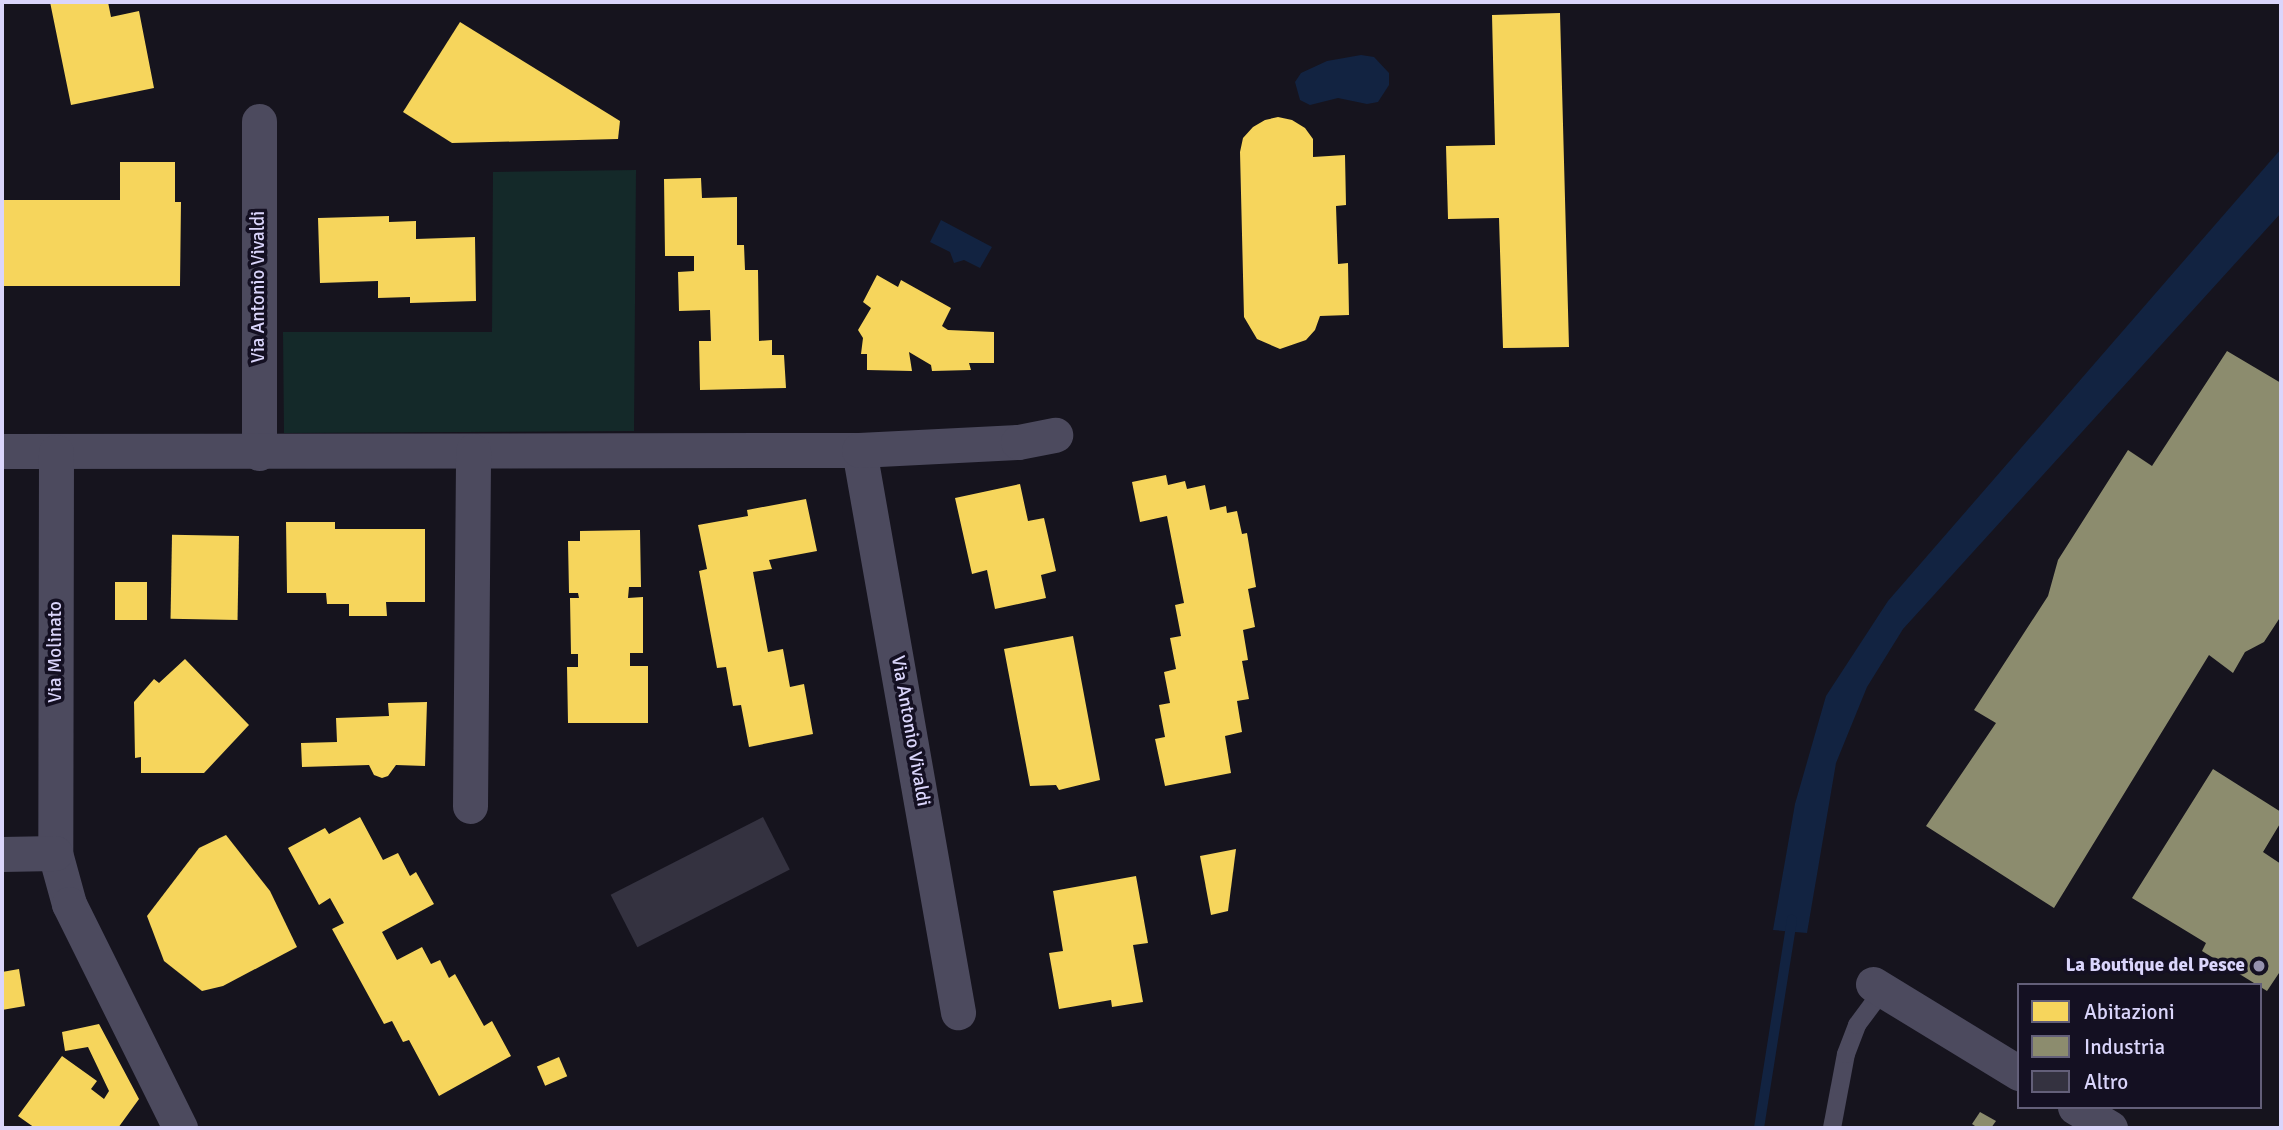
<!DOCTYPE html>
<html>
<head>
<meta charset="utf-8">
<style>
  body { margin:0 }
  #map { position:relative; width:2283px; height:1130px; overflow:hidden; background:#16141e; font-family:Signika,sans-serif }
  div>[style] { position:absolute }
  .green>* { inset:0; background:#142929 }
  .water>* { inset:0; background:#122341 }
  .homes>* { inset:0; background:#f6d55c; transform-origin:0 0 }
  .industry>* { inset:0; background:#8c8c6e }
  .stream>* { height:10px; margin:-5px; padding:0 5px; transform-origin:5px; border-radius:5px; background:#122341 }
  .building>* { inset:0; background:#343240; transform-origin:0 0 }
  .service>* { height:18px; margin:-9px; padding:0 9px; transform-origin:9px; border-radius:9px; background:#4c4a5e }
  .minor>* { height:35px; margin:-17.5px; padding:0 17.5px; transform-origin:17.5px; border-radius:17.5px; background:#4c4a5e }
  .dots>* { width:19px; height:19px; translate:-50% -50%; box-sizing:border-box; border:4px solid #141022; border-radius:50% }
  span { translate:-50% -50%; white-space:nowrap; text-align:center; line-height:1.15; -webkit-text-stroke:7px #141022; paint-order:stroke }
  .street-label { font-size:19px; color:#dad5fb }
  .poi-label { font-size:19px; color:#dad5fb; font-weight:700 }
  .right { translate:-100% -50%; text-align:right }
  .frame { position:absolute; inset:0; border:4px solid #dad5fb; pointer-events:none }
  .legend { position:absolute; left:2017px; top:983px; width:245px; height:126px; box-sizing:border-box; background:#141022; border:2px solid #635f79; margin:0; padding:9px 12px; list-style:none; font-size:21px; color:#dad5fb }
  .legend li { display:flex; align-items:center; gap:14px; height:35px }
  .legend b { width:35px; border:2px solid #635f79 }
</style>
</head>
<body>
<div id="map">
  <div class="green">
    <div style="clip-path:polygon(636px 170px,634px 431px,284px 433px,283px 332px,492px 332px,493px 172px)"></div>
  </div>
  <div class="water">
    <div style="clip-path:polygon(1361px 55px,1374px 57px,1389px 73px,1389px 85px,1378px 102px,1367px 104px,1338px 98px,1310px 105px,1300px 100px,1295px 82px,1301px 73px,1327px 61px)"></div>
    <div style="clip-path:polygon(2281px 149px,2281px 213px,1903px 629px,1867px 687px,1836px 763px,1807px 933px,1773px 930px,1795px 804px,1826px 696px,1888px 601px)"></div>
    <div style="clip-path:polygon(941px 220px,992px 247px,980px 268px,964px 260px,954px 263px,950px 252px,930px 242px)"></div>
  </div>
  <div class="homes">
    <div style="clip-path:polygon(50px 2px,108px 2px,111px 17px,139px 11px,154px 88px,71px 105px)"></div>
    <div style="clip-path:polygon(1560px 13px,1569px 347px,1503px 348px,1499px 218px,1448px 219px,1446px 146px,1495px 145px,1492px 15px)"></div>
    <div style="clip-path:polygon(460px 22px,620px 121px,618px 139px,452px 143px,403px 112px)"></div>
    <div style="clip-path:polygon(1278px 117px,1292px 120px,1305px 128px,1313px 139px,1313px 157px,1345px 155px,1346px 205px,1336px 206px,1338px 264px,1348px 263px,1349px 315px,1320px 316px,1315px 330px,1306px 340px,1280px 349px,1257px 339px,1244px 317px,1240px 152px,1243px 138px,1253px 127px,1265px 120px)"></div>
    <div style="clip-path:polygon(120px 162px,175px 162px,175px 202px,181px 202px,180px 286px,2px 286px,2px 200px,120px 200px)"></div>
    <div style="clip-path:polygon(701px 178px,702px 198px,737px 197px,737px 245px,744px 245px,745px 270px,758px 270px,759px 341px,772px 340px,772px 355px,784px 355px,786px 388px,700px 390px,699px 341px,711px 341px,710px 310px,679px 311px,678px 272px,694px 271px,694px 256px,665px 256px,664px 179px)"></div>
    <div style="clip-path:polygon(389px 216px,389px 222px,416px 221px,416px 239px,475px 237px,476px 301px,410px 303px,410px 297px,378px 298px,378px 281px,320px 283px,318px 218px)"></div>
    <div style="clip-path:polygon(877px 275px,898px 287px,901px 280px,951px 308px,942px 326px,948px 330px,994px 332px,994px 363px,969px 363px,971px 370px,932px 371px,931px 365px,909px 352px,912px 371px,867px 370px,867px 354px,861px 354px,863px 338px,858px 330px,871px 308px,863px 302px)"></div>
    <div style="clip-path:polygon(1166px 475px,1168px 485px,1185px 481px,1187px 489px,1205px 485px,1210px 510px,1226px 506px,1227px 513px,1237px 511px,1242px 534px,1247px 533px,1256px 587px,1248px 589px,1255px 627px,1243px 630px,1248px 660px,1242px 661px,1249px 699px,1237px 701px,1242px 732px,1225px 736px,1231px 773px,1165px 786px,1155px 739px,1165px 737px,1159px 705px,1170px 703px,1164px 672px,1176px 669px,1170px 638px,1181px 636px,1175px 605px,1184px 603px,1167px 516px,1140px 522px,1132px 482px)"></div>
    <div style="clip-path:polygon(1020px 484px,1028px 521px,1044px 518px,1056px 571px,1041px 575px,1046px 598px,995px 609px,987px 570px,972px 574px,955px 498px)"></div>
    <div style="clip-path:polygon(806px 499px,817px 551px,769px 560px,772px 569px,753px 572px,768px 652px,783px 649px,790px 687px,804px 684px,813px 734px,749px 747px,741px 705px,733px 706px,726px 667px,717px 668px,699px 571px,707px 569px,698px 525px,748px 516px,747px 510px)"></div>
    <div style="clip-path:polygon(286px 522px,335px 522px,335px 529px,425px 529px,425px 602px,386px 602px,387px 616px,349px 616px,349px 604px,327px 604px,326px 593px,287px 593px)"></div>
    <div style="clip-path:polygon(640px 530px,641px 587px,629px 587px,628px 598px,643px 597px,643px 653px,630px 653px,630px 666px,648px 666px,648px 723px,568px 723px,567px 667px,578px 667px,578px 654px,571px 654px,570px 598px,579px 598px,578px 593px,569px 593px,568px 541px,580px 541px,580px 531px)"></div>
    <div style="left:239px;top:536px;width:84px;height:67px;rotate:91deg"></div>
    <div style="left:115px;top:582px;width:32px;height:38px"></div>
    <div style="clip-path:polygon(1073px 636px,1100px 780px,1059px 790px,1056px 785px,1030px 786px,1004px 649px)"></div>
    <div style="clip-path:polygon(185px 659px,249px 725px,204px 773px,141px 773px,141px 757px,135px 758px,134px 702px,154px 679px,159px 683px)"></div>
    <div style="clip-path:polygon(427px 702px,425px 766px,396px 765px,388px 776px,382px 778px,374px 775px,369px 765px,302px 767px,301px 743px,337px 742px,336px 718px,389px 716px,388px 703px)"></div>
    <div style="clip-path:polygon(360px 817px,383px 860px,398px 853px,410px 876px,416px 872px,434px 904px,382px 932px,397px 960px,422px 947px,431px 964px,440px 960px,449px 978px,455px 974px,484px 1026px,492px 1021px,511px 1056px,439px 1096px,409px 1040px,403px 1042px,392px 1021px,384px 1024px,355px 971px,332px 929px,344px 923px,330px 898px,319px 905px,288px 848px,325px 828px,329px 834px)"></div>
    <div style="clip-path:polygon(226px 835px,270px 891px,297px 947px,223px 986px,202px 991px,164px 961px,147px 916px,199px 848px)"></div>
    <div style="clip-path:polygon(1236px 849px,1228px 911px,1211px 915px,1200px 856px)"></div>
    <div style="clip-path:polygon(1136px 876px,1148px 943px,1133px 945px,1143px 1002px,1112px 1007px,1111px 1000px,1059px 1009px,1049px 953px,1063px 951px,1053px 891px)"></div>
    <div style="clip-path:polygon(19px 969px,25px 1006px,2px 1010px,2px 972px)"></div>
    <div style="clip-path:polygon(99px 1024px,139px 1099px,118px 1128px,35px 1128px,18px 1116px,62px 1056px,97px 1081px,91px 1089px,104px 1099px,109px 1091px,88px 1047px,65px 1051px,62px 1032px)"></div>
    <div style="left:559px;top:1057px;width:21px;height:24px;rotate:67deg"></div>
  </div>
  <div class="industry">
    <div style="clip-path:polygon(2227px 351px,2281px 383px,2281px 616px,2264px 642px,2245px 652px,2233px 673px,2209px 655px,2054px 908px,1926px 826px,1996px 723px,1974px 710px,2048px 596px,2058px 560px,2128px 450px,2152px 466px)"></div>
    <div style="clip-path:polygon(2213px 769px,2281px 812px,2281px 822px,2263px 852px,2281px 864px,2281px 970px,2267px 991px,2202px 951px,2206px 943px,2132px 898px)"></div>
    <div style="clip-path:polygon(1980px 1112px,1996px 1121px,1991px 1128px,1978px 1128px,1972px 1124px)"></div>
  </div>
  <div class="stream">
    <div style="left:1759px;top:1128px;width:211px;rotate:-81deg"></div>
  </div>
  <div class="building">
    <div style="left:763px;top:817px;width:59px;height:171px;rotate:63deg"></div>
  </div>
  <div class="service">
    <div style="left:1832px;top:1128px;width:75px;rotate:-79.3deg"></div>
    <div style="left:1846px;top:1054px;width:31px;rotate:-69deg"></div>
    <div style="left:1857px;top:1025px;width:44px;rotate:-53.4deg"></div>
  </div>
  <div class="minor">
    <div style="left:259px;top:121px;width:332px;rotate:90deg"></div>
    <div style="left:859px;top:450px;width:571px;rotate:80.01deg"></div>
    <div style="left:2px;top:451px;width:857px;rotate:-0.07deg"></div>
    <div style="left:859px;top:450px;width:159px;rotate:-2.9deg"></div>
    <div style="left:1018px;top:442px;width:38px;rotate:-11deg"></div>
    <div style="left:56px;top:452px;width:401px;rotate:90.1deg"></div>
    <div style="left:55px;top:853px;width:53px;rotate:74.6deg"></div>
    <div style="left:69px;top:904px;width:250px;rotate:63.6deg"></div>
    <div style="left:470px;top:806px;width:355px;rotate:-89.5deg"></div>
    <div style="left:2px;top:854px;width:53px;rotate:-1.1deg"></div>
    <div style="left:1873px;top:984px;width:171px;rotate:31.4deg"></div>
    <div style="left:2075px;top:1107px;width:41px;rotate:31deg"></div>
  </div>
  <div class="dots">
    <div style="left:2259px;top:966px;background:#9591ae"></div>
  </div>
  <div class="street-label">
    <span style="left:259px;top:287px;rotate:-90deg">Via Antonio Vivaldi</span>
    <span style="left:56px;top:652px;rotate:-90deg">Via Molinato</span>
    <span style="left:910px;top:731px;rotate:80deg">Via Antonio Vivaldi</span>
  </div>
  <div class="poi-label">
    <span class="right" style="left:2245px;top:966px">La Boutique del Pesce</span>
  </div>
  <div class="frame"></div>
  <ul class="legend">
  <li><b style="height:19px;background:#f6d55c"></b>Abitazioni</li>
  <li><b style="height:19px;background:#8c8c6e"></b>Industria</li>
  <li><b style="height:19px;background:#343240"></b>Altro</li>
  </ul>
</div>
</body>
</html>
